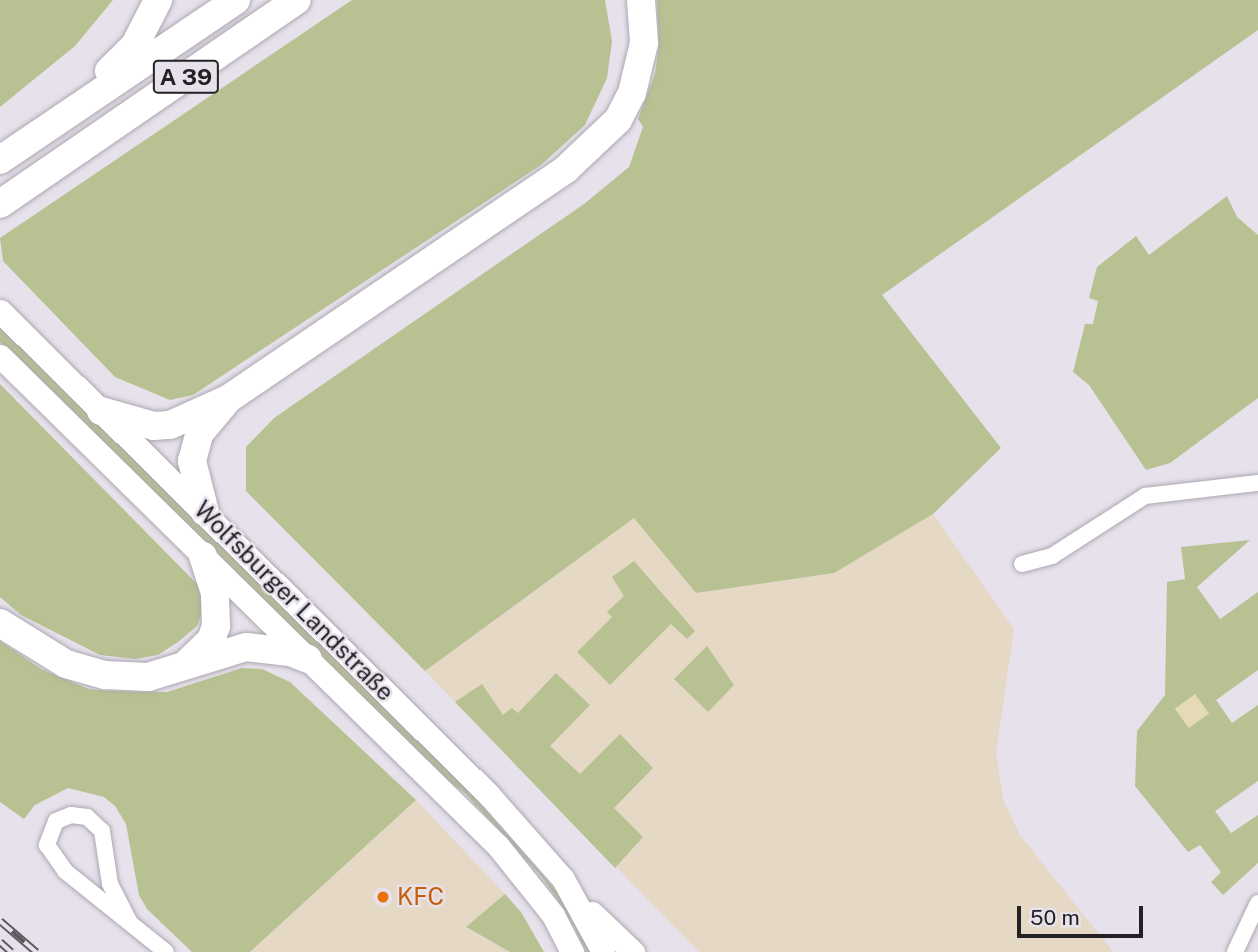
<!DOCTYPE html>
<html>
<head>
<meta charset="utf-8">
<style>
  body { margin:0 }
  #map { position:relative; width:1258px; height:952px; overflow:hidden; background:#e7e1ec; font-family:"Public Sans",sans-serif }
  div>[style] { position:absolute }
  .commercial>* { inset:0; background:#e5d8c4 }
  .green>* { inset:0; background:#b8c191 }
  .sand>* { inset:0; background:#e4dab5; transform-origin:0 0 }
  .roads { filter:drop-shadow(0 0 2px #ada7b1) drop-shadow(0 0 2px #ada7b1) }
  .street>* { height:16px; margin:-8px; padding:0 8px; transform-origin:8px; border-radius:8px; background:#fff }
  .secondary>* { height:23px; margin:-11.5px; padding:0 11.5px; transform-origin:11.5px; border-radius:11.5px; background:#fff }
  .highway>* { height:28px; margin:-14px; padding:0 14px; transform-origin:14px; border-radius:14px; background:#fff }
  .rail>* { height:8px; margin-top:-4px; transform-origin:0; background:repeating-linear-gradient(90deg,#e7e1ec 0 16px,#5e5a60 0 32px); box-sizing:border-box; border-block:2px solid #5e5a60 }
  .dots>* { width:19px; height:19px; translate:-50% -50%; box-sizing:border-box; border:4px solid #e7e1ec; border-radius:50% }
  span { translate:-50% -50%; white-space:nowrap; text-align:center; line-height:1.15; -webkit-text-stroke:5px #e7e1ec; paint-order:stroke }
  .shield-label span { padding:2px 5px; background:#e7e1ec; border:2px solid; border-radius:5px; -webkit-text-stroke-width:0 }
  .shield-label { font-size:23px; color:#242125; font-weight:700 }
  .street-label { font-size:24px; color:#242125 }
  .food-label { font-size:24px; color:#c56008 }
  .left { translate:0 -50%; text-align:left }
  .scale { position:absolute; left:1017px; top:906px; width:126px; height:32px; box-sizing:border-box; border:4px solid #242125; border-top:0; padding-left:9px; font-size:21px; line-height:24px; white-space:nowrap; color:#242125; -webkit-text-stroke:5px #e7e1ec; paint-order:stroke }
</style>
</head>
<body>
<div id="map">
  <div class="commercial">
    <div style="clip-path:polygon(933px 514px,1014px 629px,996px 752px,1003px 799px,1020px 835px,1113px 952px,699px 952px,425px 671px,634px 518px,697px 593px,834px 573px)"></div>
    <div style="clip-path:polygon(416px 800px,505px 894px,466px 928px,510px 952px,250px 952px)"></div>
  </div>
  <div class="green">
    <div style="clip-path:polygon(0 0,113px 0,75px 46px,0 107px)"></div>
    <div style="clip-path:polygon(352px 0,605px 0,612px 41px,607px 78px,585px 125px,541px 165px,193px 395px,170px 400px,115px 377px,3px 261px,0 238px)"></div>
    <div style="clip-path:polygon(657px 0,1258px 0,1258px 30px,882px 295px,1001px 448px,933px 514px,834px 573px,696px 593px,634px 518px,425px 671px,246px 491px,246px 447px,274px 418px,584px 204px,629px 167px,643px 127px,638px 119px,655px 74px,659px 44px)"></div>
    <div style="clip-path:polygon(1227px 196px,1237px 217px,1258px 235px,1258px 398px,1170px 463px,1146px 470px,1089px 385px,1073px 372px,1085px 324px,1093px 324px,1098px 301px,1089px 298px,1097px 267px,1136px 236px,1149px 255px)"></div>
    <div style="clip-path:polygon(0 326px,469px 791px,562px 897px,592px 952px,587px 952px,572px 920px,542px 877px,466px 794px,444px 778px,0 342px)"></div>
    <div style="clip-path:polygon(0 384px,200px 587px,204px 609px,197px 626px,178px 642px,158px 655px,135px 659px,100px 655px,21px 615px,0 597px)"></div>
    <div style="clip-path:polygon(1250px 540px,1197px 587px,1220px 619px,1258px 592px,1258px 670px,1216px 700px,1232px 723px,1258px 705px,1258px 781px,1215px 811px,1231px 833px,1258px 815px,1258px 863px,1223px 895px,1211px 882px,1221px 872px,1200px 845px,1188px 852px,1135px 786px,1137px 731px,1165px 695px,1167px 582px,1185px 579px,1181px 547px)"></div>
    <div style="clip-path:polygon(634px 561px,695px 631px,687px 639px,671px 624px,610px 685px,577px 652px,612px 617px,607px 612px,624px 596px,612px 577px)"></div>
    <div style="clip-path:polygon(0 641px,41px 669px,89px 689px,110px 691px,167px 692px,242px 668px,262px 669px,290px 682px,416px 800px,250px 952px,192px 952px,147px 909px,139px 895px,126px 824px,115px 806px,104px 797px,68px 788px,35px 805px,24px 819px,0 802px)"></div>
    <div style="clip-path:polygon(707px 646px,734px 685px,708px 712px,674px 679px)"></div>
    <div style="clip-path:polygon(556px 673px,590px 705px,550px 746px,580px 774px,620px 734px,653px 768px,614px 808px,643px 837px,615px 868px,455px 702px,482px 684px,503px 715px,512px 708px,518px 713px)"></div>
    <div style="clip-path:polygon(505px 894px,521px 912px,544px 952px,510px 952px,466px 927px)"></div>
  </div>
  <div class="sand">
    <div style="left:1195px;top:694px;width:24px;height:25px;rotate:54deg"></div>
  </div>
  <div class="roads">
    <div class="street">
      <div style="left:1022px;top:564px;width:31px;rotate:-15deg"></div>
      <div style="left:1052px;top:556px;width:111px;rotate:-32.8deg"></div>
      <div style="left:1145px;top:496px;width:114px;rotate:-6.6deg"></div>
      <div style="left:130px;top:923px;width:44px;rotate:-117.1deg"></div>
      <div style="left:110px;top:884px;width:54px;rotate:-98.6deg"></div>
      <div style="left:102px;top:831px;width:21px;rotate:-137deg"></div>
      <div style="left:87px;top:817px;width:16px;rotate:-173deg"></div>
      <div style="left:71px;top:815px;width:16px;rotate:158deg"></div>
      <div style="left:56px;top:821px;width:26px;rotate:111deg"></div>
      <div style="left:47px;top:845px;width:32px;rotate:55deg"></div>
      <div style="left:65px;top:871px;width:129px;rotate:38.7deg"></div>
      <div style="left:1235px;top:952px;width:54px;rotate:-64.9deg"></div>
    </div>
    <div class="secondary">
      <div style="left:0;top:311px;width:688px;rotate:44.71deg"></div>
      <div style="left:489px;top:795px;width:112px;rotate:48.6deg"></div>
      <div style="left:563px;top:879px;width:83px;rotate:61.3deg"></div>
      <div style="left:0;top:356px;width:699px;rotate:44.54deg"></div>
      <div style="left:498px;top:846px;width:88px;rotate:51.4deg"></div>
      <div style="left:553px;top:915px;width:42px;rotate:62.8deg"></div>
      <div style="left:592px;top:913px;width:57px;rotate:43.6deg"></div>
    </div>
    <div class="highway">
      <div style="left:109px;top:71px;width:37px;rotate:-45deg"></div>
      <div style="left:135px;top:45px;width:51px;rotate:-62.9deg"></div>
      <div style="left:0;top:160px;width:285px;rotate:-34.1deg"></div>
      <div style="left:0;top:204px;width:360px;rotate:-34.5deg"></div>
      <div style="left:101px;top:411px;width:55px;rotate:15.8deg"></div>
      <div style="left:154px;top:426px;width:16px;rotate:-4deg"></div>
      <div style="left:170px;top:425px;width:64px;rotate:-24.1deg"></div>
      <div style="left:228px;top:399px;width:409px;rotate:-34.2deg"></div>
      <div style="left:566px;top:169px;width:71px;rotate:-43.3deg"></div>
      <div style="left:618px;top:120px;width:30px;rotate:-63deg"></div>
      <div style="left:632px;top:93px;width:51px;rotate:-76.5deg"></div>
      <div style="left:644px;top:43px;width:43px;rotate:-94deg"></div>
      <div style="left:205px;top:512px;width:53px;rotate:-104.3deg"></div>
      <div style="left:192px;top:461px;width:28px;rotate:-75deg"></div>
      <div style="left:199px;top:434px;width:39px;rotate:-50deg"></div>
      <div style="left:0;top:623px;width:78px;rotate:31.8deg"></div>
      <div style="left:66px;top:664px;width:41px;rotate:15.8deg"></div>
      <div style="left:105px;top:675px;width:43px;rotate:2.7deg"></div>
      <div style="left:148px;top:677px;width:102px;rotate:-17deg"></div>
      <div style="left:246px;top:647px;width:44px;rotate:6.5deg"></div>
      <div style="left:290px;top:652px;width:19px;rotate:21deg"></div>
      <div style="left:185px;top:665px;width:36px;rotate:-44deg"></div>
      <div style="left:211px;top:640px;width:15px;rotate:-70deg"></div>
      <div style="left:216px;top:626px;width:33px;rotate:-92deg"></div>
      <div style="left:215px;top:593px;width:39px;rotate:-108deg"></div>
    </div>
  </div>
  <div class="rail">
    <div style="left:0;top:921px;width:48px;rotate:40.7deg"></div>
    <div style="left:0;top:942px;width:15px;rotate:42deg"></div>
  </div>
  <div class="dots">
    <div style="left:383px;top:897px;background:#e8710a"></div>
  </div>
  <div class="shield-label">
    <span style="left:186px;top:77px">A 39</span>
  </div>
  <div class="street-label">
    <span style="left:294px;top:601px;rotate:45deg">Wolfsburger Landstraße</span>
  </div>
  <div class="food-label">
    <span class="left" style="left:397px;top:897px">KFC</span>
  </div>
  <div class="scale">50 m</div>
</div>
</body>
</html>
